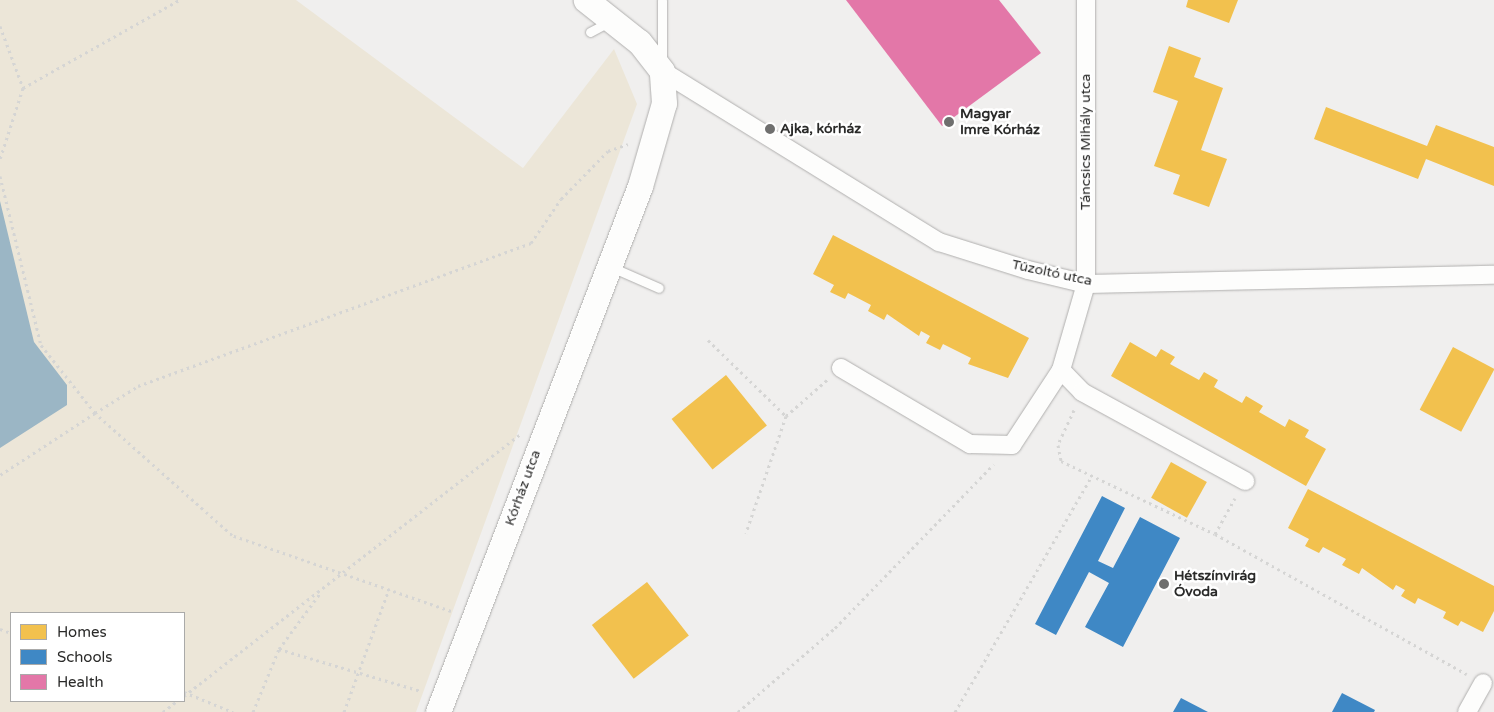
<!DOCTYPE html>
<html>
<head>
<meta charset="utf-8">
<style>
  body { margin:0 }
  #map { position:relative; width:1494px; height:712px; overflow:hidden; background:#f0efee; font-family:"Varela Round",sans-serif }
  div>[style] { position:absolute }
  .green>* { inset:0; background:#ece6d8 }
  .water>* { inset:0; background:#9bb6c5 }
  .homes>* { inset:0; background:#f2c14e; transform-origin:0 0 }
  .schools>* { inset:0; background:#3f88c5 }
  .health>* { inset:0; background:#e377a8 }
  .path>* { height:3px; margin-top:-1.5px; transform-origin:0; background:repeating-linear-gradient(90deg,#d5d5d4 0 2.5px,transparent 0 6.5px) }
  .roads { filter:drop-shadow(0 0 1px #b0afae) drop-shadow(0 0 1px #b0afae) }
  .service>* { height:9px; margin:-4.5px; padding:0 4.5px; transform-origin:4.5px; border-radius:4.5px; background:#fdfdfc }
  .minor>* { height:18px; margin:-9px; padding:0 9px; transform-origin:9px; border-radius:9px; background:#fdfdfc }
  .secondary>* { height:25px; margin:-12.5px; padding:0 12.5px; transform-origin:12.5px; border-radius:12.5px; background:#fdfdfc }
  .dots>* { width:14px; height:14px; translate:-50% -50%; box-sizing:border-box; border:2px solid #fff; border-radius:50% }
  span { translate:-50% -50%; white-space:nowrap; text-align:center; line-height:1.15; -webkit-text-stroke:5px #fff; paint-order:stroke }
  .poi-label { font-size:14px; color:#2a2a29; font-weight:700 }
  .left { translate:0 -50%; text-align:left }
  .street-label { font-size:14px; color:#2a2a29 }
  .legend { position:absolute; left:10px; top:612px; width:175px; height:90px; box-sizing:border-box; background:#fff; border:1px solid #aaaaa9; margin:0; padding:6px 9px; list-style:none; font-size:15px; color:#2a2a29 }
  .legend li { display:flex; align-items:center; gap:10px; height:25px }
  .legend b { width:25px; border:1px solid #aaaaa9 }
</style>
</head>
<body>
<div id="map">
  <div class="green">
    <div style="clip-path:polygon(evenodd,0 0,296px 0,523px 168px,614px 49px,637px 104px,416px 712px,0 712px,0 0,11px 613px,184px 613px,184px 701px,11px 701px,11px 613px)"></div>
  </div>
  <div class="water">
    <div style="clip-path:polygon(0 201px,34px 342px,67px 385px,67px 405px,0 448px)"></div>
  </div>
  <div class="homes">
    <div style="clip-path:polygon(1188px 0,1238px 0,1229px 23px,1186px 7px)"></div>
    <div style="clip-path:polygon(1169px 46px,1201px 58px,1194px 77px,1223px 88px,1201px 150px,1227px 159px,1209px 207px,1173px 194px,1180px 175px,1154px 166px,1178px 101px,1153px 92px)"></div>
    <div style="clip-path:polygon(1326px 107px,1427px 146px,1436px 125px,1494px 147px,1494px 186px,1426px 159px,1418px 179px,1314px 139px)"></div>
    <div style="clip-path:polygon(833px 235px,1029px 338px,1008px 378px,968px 364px,971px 358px,943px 344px,940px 350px,926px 343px,930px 336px,921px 331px,919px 336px,887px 314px,884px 320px,868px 311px,871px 305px,848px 293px,845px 299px,830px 292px,834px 285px,813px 274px)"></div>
    <div style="clip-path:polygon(1130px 342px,1156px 357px,1161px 349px,1175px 357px,1170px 364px,1199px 380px,1204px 372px,1218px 380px,1214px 387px,1242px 403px,1246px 396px,1263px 406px,1259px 412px,1285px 427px,1289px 419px,1309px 430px,1305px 437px,1326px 449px,1306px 486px,1111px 376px)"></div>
    <div style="left:1453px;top:347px;width:47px;height:71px;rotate:28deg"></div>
    <div style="left:726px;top:375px;width:65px;height:70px;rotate:51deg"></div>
    <div style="left:1171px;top:462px;width:41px;height:41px;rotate:29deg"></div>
    <div style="clip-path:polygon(1308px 489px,1494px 586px,1494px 611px,1483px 632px,1461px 621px,1458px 626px,1443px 618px,1446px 612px,1418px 598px,1415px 604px,1401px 596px,1405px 590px,1396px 585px,1393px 590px,1362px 568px,1359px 574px,1342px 565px,1346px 559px,1323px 547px,1319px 553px,1305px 546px,1309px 539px,1288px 528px)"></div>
    <div style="left:647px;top:582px;width:68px;height:70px;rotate:52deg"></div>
  </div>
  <div class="schools">
    <div style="clip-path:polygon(1102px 496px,1125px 508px,1098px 561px,1113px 568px,1140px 517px,1180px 538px,1123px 647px,1085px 627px,1109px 583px,1089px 572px,1056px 635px,1035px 624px)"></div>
    <div style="clip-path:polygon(1342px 693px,1375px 710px,1374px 712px,1332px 712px)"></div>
    <div style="clip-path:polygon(1181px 698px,1208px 712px,1173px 712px)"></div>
  </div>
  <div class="health">
    <div style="clip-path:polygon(846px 0,999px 0,1041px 53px,942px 126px)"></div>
  </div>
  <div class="path">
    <div style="left:0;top:26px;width:66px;rotate:69.6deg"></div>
    <div style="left:23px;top:88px;width:75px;rotate:107.9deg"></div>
    <div style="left:23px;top:88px;width:179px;rotate:-29.4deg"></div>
    <div style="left:0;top:176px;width:174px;rotate:76.4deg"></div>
    <div style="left:41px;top:345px;width:87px;rotate:51.5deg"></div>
    <div style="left:95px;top:413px;width:113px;rotate:146.9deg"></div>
    <div style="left:708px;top:340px;width:109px;rotate:44.3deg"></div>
    <div style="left:786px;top:416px;width:124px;rotate:108.9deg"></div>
    <div style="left:1074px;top:410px;width:38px;rotate:115deg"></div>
    <div style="left:1058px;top:445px;width:16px;rotate:79deg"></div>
    <div style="left:1061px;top:461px;width:170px;rotate:25.4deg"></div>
    <div style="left:1215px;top:534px;width:288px;rotate:29.1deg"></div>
    <div style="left:786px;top:416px;width:55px;rotate:-41.3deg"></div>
    <div style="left:1215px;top:534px;width:41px;rotate:-60.9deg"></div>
    <div style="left:451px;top:611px;width:232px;rotate:-160.9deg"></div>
    <div style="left:232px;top:535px;width:183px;rotate:-138.3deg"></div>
    <div style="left:95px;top:413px;width:51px;rotate:-32.1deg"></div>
    <div style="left:138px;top:386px;width:418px;rotate:-20deg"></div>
    <div style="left:531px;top:243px;width:53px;rotate:-55.7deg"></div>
    <div style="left:561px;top:199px;width:67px;rotate:-45.6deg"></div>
    <div style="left:608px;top:151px;width:21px;rotate:-19deg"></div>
    <div style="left:0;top:629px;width:12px;rotate:20deg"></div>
    <div style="left:279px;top:649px;width:148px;rotate:16.5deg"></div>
    <div style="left:184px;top:692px;width:53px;rotate:22.2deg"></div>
    <div style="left:184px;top:696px;width:425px;rotate:-37.9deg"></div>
    <div style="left:163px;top:712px;width:18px;rotate:-38deg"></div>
    <div style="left:253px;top:712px;width:68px;rotate:-67.6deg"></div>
    <div style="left:279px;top:649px;width:71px;rotate:-53.6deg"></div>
    <div style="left:344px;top:712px;width:131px;rotate:-69.9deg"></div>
    <div style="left:738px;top:712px;width:128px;rotate:-40.9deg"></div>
    <div style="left:835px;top:628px;width:228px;rotate:-45.9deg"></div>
    <div style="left:955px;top:712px;width:272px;rotate:-59.9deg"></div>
  </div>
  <div class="roads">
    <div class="service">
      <div style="left:662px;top:0;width:63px;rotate:90deg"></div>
      <div style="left:590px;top:32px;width:21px;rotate:-28deg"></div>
      <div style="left:611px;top:267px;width:52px;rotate:23.6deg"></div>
    </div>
    <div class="minor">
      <div style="left:662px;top:71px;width:326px;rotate:31.7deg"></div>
      <div style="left:939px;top:242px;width:93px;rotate:17.5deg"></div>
      <div style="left:1028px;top:270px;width:60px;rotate:13.6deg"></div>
      <div style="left:1086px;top:284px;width:408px;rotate:-1.3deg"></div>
      <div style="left:841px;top:368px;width:150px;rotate:30.5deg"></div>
      <div style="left:970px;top:444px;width:42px;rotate:1.4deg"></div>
      <div style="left:1012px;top:445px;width:90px;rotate:-56.8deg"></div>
      <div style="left:1061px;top:370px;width:90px;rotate:-73.8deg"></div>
      <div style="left:1086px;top:284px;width:284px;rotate:-90deg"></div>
      <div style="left:1061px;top:370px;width:30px;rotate:46deg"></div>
      <div style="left:1082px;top:392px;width:186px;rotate:28.6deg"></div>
      <div style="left:1467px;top:712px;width:33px;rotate:-61deg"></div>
    </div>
    <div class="secondary">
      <div style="left:438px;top:712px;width:563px;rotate:-68.99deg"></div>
      <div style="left:640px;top:186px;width:86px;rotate:-73.9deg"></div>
      <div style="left:664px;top:103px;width:32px;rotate:-94deg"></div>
      <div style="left:662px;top:71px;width:37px;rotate:-128deg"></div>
      <div style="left:639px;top:42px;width:68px;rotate:-141.6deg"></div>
    </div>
  </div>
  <div class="dots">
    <div style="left:949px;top:122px;background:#6f6f6e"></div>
    <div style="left:770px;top:129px;background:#6f6f6e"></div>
    <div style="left:1164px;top:584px;background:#6f6f6e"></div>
  </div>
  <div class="poi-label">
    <span class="left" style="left:960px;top:122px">Magyar<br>Imre Kórház</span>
    <span class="left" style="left:780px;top:129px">Ajka, kórház</span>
    <span class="left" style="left:1174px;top:584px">Hétszínvirág<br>Óvoda</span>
  </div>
  <div class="street-label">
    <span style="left:1086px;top:142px;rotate:-90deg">Táncsics Mihály utca</span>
    <span style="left:1052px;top:273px;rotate:12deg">Tűzoltó utca</span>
    <span style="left:523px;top:488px;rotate:-70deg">Kórház utca</span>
  </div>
  <ul class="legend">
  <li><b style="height:14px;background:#f2c14e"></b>Homes</li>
  <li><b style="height:14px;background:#3f88c5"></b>Schools</li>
  <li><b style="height:14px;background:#e377a8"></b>Health</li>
  </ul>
</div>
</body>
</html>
